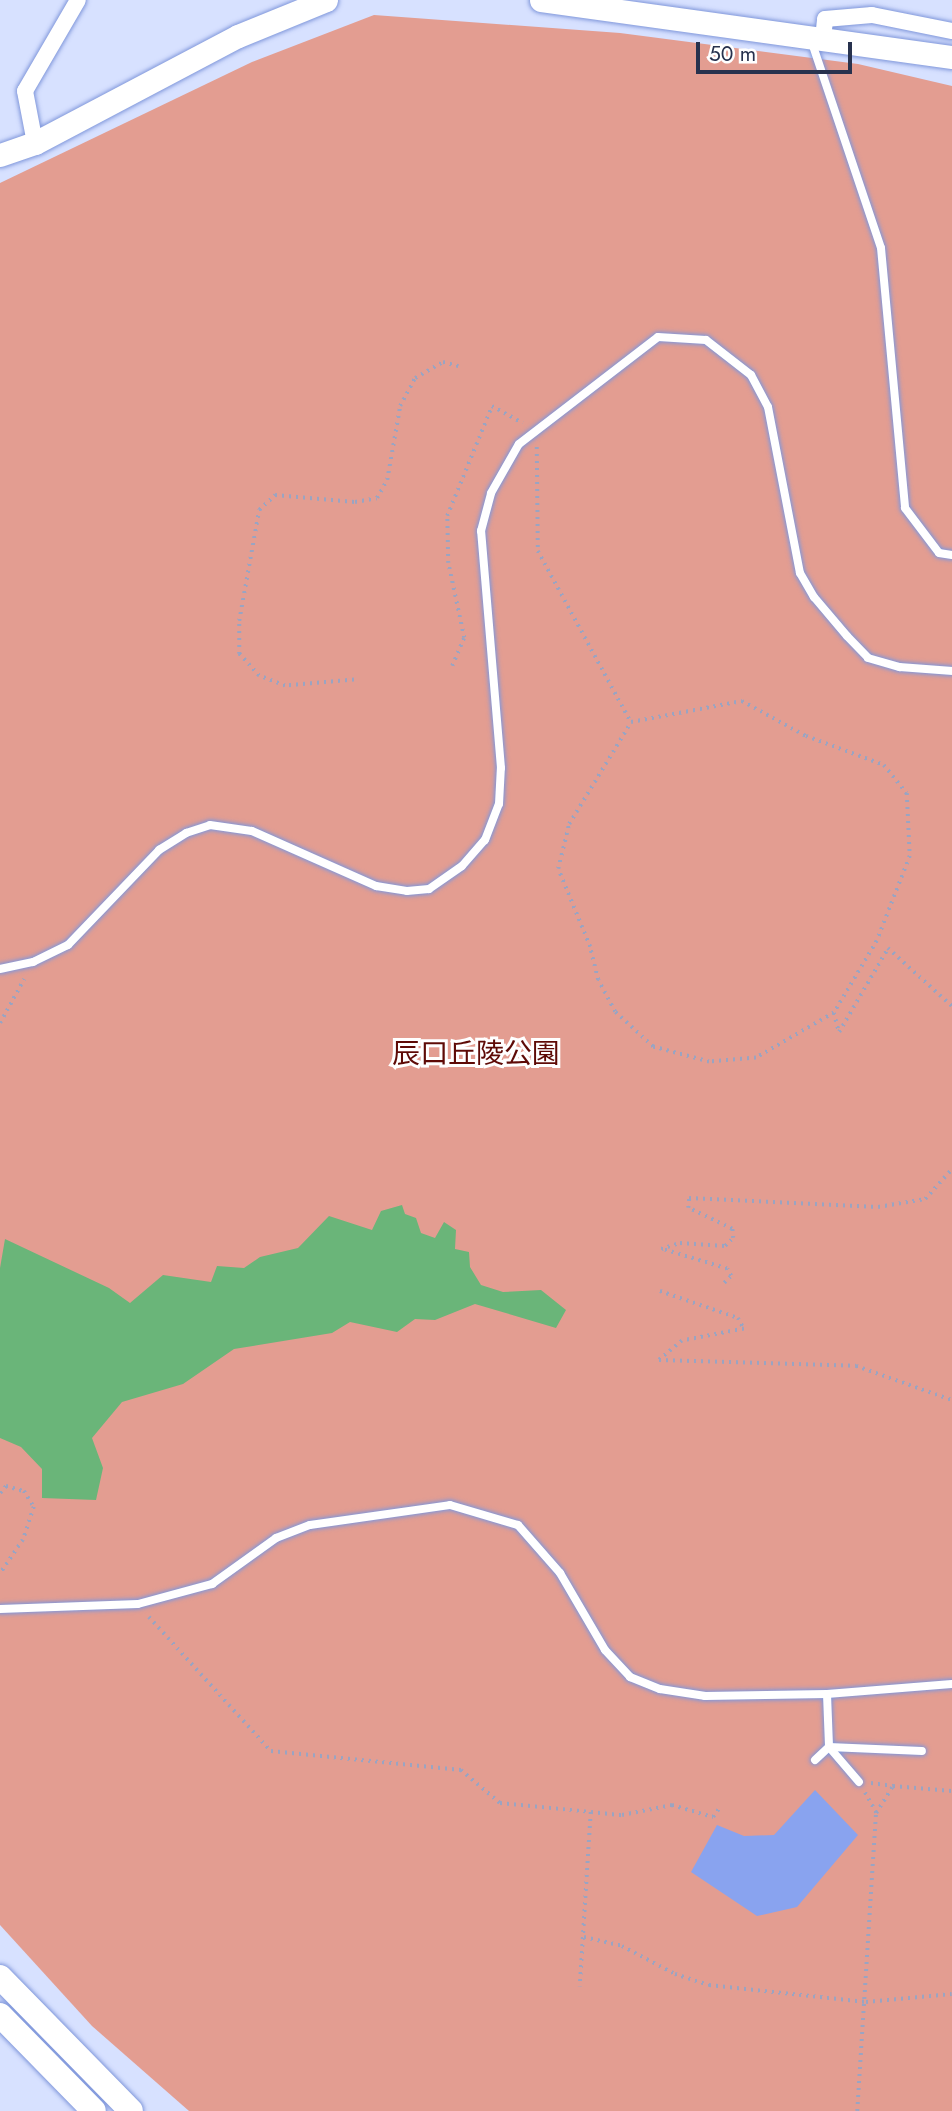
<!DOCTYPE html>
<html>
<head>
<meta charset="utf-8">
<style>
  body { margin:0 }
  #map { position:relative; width:952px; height:2111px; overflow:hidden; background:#d7e1ff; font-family:Jost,"Noto Sans JP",sans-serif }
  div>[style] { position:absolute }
  .green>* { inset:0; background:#e39d91 }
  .water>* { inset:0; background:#6ab579 }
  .building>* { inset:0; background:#89a3ef }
  .path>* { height:3.5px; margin-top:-1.75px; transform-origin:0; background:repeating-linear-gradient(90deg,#9aa4c2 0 2px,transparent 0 7px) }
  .roads { filter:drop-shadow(0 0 2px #8097db) drop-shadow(0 0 2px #8097db) }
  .lane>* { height:8px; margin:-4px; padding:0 4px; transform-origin:4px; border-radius:4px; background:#fff }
  .street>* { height:16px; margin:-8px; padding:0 8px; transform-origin:8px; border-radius:8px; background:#fff }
  .secondary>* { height:23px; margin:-11.5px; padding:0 11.5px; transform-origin:11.5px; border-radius:11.5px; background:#fff }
  .primary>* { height:24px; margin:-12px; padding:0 12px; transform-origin:12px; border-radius:12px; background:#fff }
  span { translate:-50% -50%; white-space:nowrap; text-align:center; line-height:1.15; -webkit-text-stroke:6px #fff; paint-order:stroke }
  .park-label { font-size:28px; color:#5e0a06 }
  .scale { position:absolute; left:696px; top:42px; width:156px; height:32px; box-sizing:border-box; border:4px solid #28324e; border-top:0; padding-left:9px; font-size:21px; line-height:24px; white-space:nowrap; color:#28324e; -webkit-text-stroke:5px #fff; paint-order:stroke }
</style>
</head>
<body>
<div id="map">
  <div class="green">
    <div style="clip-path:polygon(374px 15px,620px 33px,858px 64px,952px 86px,952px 2111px,189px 2111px,92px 2026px,0 1925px,0 183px,252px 62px)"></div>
  </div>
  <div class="water">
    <div style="clip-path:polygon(402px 1205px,405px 1214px,416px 1218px,421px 1233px,435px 1238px,444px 1222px,456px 1230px,455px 1249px,469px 1252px,470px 1267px,481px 1285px,503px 1292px,541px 1290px,566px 1310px,556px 1328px,475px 1304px,435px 1320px,415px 1319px,397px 1332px,350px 1322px,332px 1333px,234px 1349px,183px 1384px,122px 1402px,92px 1438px,103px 1468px,96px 1500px,42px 1498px,42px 1469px,21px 1447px,0 1438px,0 1268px,5px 1239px,109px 1288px,130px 1303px,163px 1275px,211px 1282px,217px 1266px,244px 1268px,260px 1257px,298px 1248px,329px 1216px,372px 1230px,381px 1211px)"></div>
  </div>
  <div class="building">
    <div style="clip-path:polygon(815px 1790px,858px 1835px,797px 1907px,757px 1916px,691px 1872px,717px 1825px,744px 1836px,774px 1835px)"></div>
  </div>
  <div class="path">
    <div style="left:537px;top:447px;width:104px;rotate:89.4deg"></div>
    <div style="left:538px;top:551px;width:195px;rotate:61.5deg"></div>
    <div style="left:452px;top:666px;width:30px;rotate:-67deg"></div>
    <div style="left:464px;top:638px;width:77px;rotate:-102deg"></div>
    <div style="left:448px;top:563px;width:47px;rotate:-91.2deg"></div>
    <div style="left:447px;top:516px;width:119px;rotate:-67.8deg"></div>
    <div style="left:492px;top:406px;width:35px;rotate:29deg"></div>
    <div style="left:354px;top:680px;width:69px;rotate:175deg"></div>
    <div style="left:285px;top:686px;width:28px;rotate:-159deg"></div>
    <div style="left:259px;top:676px;width:30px;rotate:-132deg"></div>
    <div style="left:239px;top:654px;width:33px;rotate:-90deg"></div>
    <div style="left:239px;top:621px;width:113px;rotate:-79.8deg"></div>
    <div style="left:259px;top:510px;width:22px;rotate:-43deg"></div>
    <div style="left:275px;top:495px;width:80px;rotate:5deg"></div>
    <div style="left:355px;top:502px;width:22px;rotate:-10deg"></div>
    <div style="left:377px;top:498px;width:21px;rotate:-61deg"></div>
    <div style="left:387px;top:480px;width:75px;rotate:-80deg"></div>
    <div style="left:400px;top:406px;width:32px;rotate:-62deg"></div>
    <div style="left:415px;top:378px;width:32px;rotate:-30deg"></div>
    <div style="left:443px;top:362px;width:16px;rotate:15deg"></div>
    <div style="left:742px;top:701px;width:73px;rotate:28.7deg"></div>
    <div style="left:806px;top:736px;width:83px;rotate:20.4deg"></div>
    <div style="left:884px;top:765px;width:36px;rotate:51deg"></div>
    <div style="left:907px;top:793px;width:63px;rotate:87.3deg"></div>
    <div style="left:910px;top:856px;width:91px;rotate:111.2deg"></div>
    <div style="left:877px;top:941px;width:84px;rotate:120.8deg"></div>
    <div style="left:834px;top:1013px;width:90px;rotate:150deg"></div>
    <div style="left:756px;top:1058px;width:47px;rotate:175.1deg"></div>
    <div style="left:709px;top:1062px;width:58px;rotate:-165deg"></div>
    <div style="left:653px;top:1047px;width:52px;rotate:-137.4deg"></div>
    <div style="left:615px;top:1012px;width:36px;rotate:-118deg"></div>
    <div style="left:598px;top:980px;width:34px;rotate:-104deg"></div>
    <div style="left:590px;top:947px;width:84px;rotate:-112.3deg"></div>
    <div style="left:558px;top:869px;width:46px;rotate:-76.3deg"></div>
    <div style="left:569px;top:824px;width:119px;rotate:-58.7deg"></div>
    <div style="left:631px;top:722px;width:113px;rotate:-10.7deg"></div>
    <div style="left:834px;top:1013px;width:20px;rotate:75deg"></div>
    <div style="left:839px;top:1032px;width:97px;rotate:-59.7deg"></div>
    <div style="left:888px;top:948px;width:86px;rotate:42.2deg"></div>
    <div style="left:0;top:1023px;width:50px;rotate:-61.4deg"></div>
    <div style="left:724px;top:1283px;width:10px;rotate:-45deg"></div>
    <div style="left:731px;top:1276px;width:8px;rotate:-120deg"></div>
    <div style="left:727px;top:1269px;width:69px;rotate:-163.1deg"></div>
    <div style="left:661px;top:1249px;width:20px;rotate:-18deg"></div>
    <div style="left:680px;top:1243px;width:45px;rotate:3.8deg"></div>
    <div style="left:725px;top:1246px;width:11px;rotate:-45deg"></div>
    <div style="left:733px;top:1238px;width:9px;rotate:-96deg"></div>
    <div style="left:732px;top:1229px;width:49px;rotate:-154.5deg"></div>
    <div style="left:688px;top:1208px;width:10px;rotate:-84deg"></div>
    <div style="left:689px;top:1198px;width:189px;rotate:2.7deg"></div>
    <div style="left:878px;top:1207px;width:48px;rotate:-9.7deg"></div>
    <div style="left:925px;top:1199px;width:40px;rotate:-48deg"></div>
    <div style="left:660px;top:1291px;width:83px;rotate:19.1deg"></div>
    <div style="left:738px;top:1318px;width:13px;rotate:61deg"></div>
    <div style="left:744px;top:1329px;width:63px;rotate:169deg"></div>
    <div style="left:682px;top:1341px;width:30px;rotate:140deg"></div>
    <div style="left:659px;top:1360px;width:197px;rotate:1.7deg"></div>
    <div style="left:856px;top:1366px;width:102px;rotate:19.5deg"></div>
    <div style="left:0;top:1493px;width:9px;rotate:-49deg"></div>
    <div style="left:6px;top:1486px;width:19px;rotate:16deg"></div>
    <div style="left:24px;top:1491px;width:19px;rotate:58deg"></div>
    <div style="left:34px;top:1507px;width:35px;rotate:108deg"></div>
    <div style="left:23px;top:1540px;width:41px;rotate:124.1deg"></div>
    <div style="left:149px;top:1617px;width:181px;rotate:47.7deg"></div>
    <div style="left:271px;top:1751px;width:191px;rotate:5.7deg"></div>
    <div style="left:461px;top:1770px;width:51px;rotate:40.2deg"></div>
    <div style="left:500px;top:1803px;width:91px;rotate:5.6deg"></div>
    <div style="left:591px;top:1812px;width:175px;rotate:93.6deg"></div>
    <div style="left:871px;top:1783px;width:22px;rotate:8deg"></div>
    <div style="left:591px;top:1812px;width:31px;rotate:6deg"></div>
    <div style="left:622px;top:1815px;width:51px;rotate:-11.3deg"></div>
    <div style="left:672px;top:1805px;width:43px;rotate:16.3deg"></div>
    <div style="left:713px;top:1817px;width:12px;rotate:-55deg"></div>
    <div style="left:876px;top:1813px;width:32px;rotate:-58deg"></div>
    <div style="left:893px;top:1786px;width:59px;rotate:4.8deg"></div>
    <div style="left:584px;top:1937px;width:39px;rotate:13deg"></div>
    <div style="left:622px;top:1946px;width:60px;rotate:27.8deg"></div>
    <div style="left:675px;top:1974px;width:36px;rotate:18deg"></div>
    <div style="left:709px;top:1985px;width:158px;rotate:6.2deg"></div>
    <div style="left:866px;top:2002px;width:86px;rotate:-5.3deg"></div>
    <div style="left:857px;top:2111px;width:299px;rotate:-86.4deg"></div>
    <div style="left:876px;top:1813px;width:23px;rotate:-119deg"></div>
  </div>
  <div class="roads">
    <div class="lane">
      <div style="left:811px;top:40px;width:219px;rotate:71.4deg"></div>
      <div style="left:881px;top:248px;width:261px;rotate:84.7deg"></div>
      <div style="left:905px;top:508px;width:56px;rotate:52.9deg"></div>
      <div style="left:939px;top:553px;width:13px;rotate:9deg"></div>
      <div style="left:0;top:969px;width:34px;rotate:-12deg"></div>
      <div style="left:33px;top:962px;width:39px;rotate:-26deg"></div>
      <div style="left:68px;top:945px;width:132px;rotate:-46.2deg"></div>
      <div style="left:159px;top:850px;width:32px;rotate:-32deg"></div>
      <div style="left:186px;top:833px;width:25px;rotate:-18deg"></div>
      <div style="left:210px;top:825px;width:42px;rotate:8.1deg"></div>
      <div style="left:252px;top:831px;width:136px;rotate:23.9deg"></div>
      <div style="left:376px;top:886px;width:31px;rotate:9deg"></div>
      <div style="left:407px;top:891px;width:22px;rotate:-5deg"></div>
      <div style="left:429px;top:889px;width:40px;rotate:-34.9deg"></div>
      <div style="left:462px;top:866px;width:35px;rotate:-49deg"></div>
      <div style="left:485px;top:840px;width:39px;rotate:-69deg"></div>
      <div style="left:499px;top:804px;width:36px;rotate:-87deg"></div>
      <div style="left:501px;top:768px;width:238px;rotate:-94.8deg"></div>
      <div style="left:481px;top:531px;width:39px;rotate:-75deg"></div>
      <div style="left:491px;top:493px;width:56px;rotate:-60.3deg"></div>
      <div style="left:519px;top:444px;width:175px;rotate:-37.6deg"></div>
      <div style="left:658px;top:337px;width:48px;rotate:3.6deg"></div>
      <div style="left:706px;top:340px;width:57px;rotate:37.9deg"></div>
      <div style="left:751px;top:375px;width:36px;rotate:62deg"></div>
      <div style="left:768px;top:407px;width:169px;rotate:79.1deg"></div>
      <div style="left:800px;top:573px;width:28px;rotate:60deg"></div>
      <div style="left:814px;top:597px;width:51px;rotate:49.8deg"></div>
      <div style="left:847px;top:636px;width:30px;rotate:46deg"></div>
      <div style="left:868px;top:658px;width:33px;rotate:16deg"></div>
      <div style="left:900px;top:667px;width:52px;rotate:4.4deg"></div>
      <div style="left:0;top:1609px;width:138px;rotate:-2.1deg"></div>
      <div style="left:138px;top:1604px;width:77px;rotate:-15.1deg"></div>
      <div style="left:212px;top:1584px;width:79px;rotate:-35.7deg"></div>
      <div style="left:276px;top:1538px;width:36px;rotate:-21deg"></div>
      <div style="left:310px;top:1525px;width:141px;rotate:-8.1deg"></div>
      <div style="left:450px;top:1505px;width:71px;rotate:16.4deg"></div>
      <div style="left:518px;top:1525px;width:64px;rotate:48.8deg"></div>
      <div style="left:560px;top:1573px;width:89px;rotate:59.7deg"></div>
      <div style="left:605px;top:1650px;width:37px;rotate:47deg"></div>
      <div style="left:630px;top:1677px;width:32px;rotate:22deg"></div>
      <div style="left:660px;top:1689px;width:46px;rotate:8.8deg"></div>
      <div style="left:705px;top:1696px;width:122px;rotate:-0.9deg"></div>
      <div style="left:827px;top:1694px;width:125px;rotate:-4.6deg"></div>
      <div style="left:827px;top:1694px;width:53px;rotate:87.8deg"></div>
      <div style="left:829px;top:1747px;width:93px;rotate:2.5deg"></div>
      <div style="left:815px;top:1760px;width:19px;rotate:-43deg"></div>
      <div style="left:829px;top:1747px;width:46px;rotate:49.4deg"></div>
    </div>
    <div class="street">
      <div style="left:823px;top:39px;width:20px;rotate:-84deg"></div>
      <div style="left:825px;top:19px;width:47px;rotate:-4.9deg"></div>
      <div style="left:872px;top:15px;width:82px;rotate:11.3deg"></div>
      <div style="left:35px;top:143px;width:53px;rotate:-100.9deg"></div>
      <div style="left:25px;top:91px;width:105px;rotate:-59.8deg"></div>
    </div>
    <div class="secondary">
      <div style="left:541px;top:0;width:415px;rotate:7.9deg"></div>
      <div style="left:0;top:155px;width:37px;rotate:-19deg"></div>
      <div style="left:35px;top:143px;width:229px;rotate:-27.8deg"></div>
      <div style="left:238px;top:36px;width:95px;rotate:-22.2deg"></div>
    </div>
    <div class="primary">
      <div style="left:0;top:1977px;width:187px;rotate:45.6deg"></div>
      <div style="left:0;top:2015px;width:134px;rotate:45.6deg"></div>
    </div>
  </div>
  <div class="park-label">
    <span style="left:476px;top:1054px">辰口丘陵公園</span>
  </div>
  <div class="scale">50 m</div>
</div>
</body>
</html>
